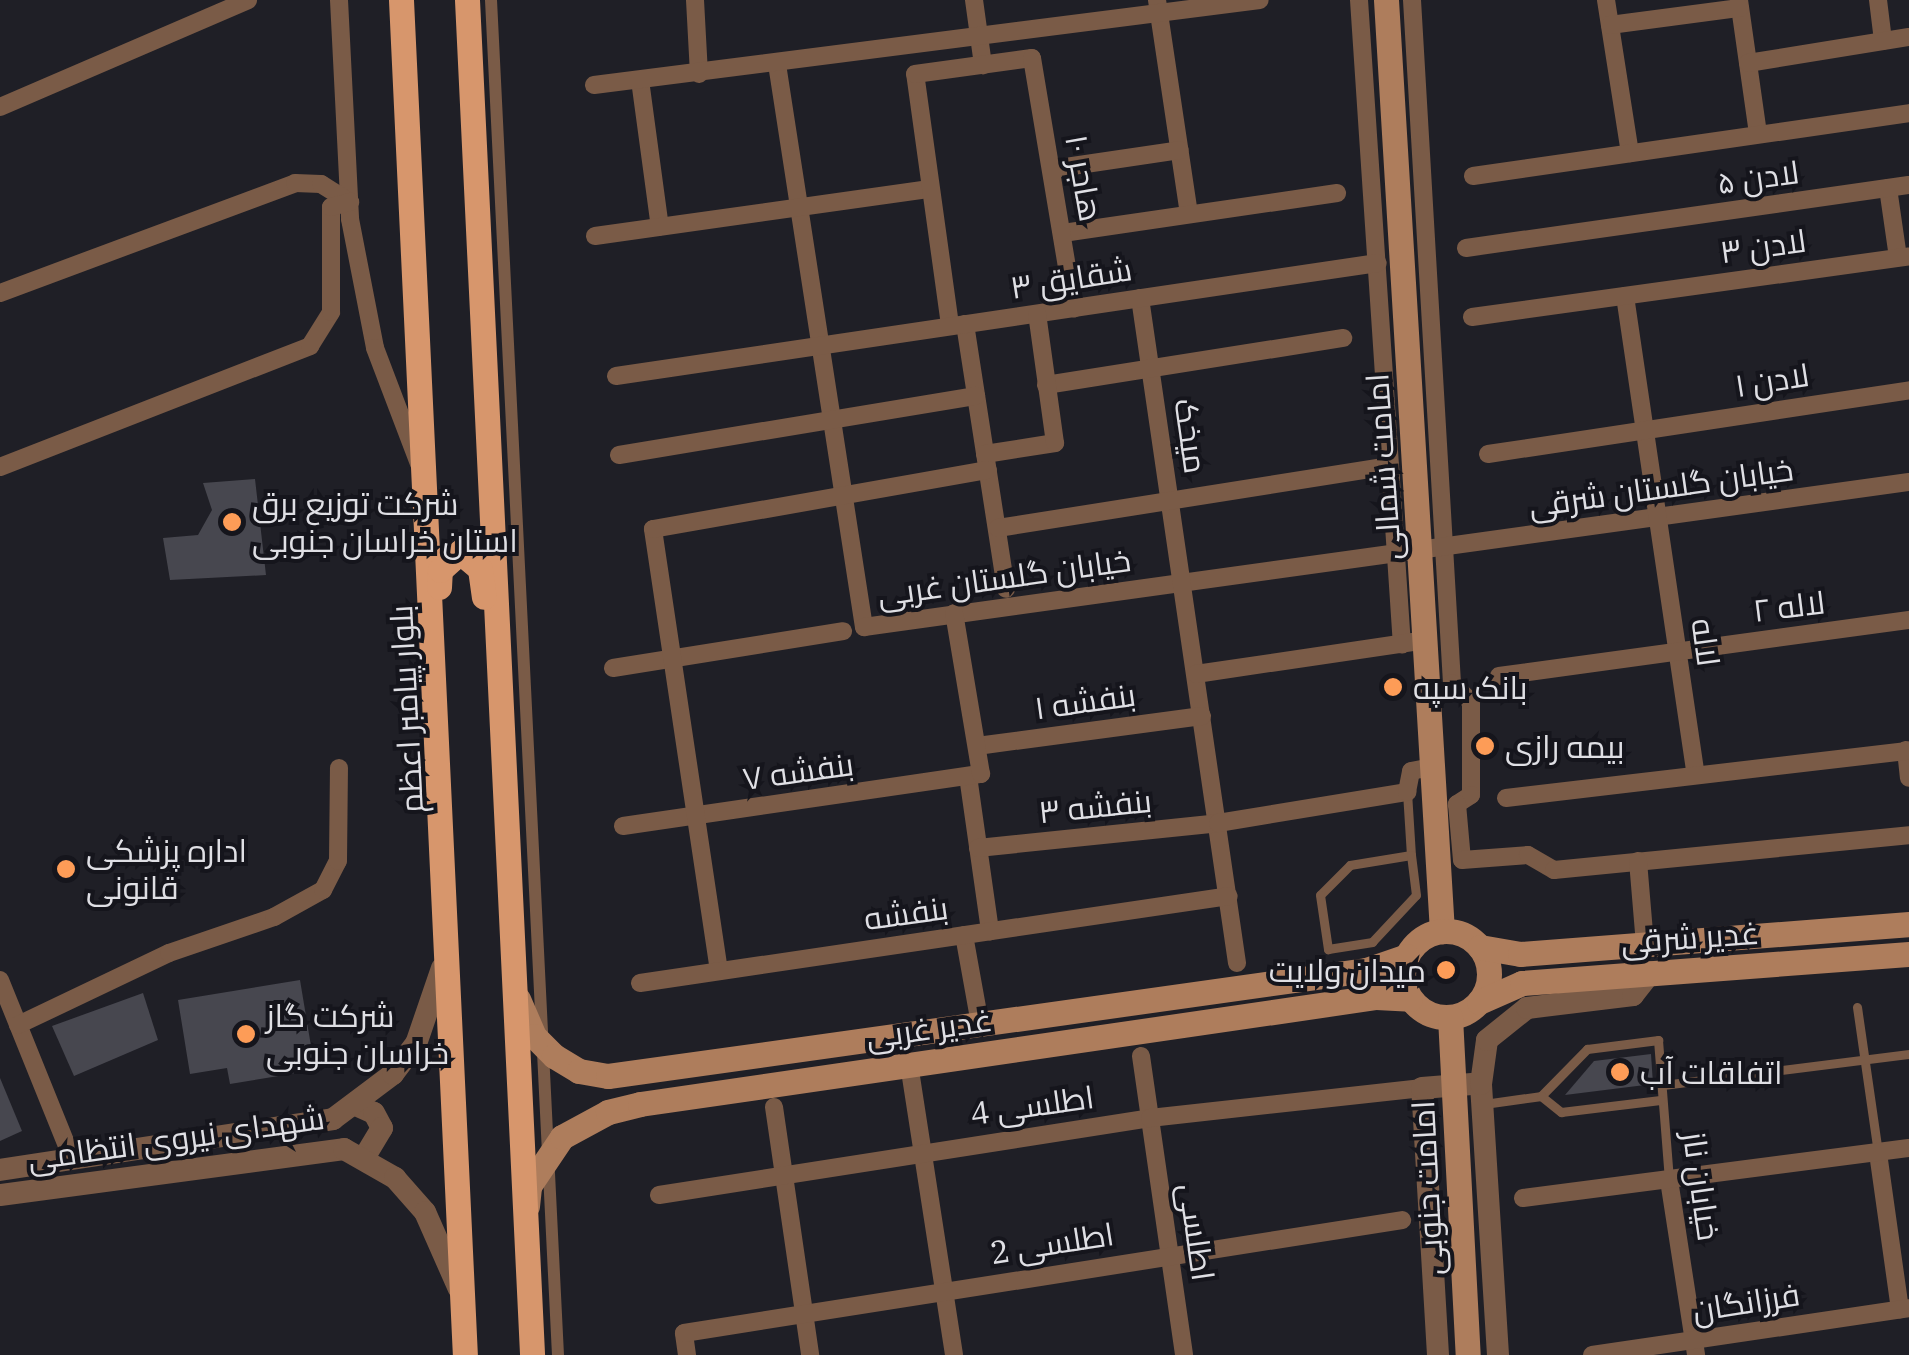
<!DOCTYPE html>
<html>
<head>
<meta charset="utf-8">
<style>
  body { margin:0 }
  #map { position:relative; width:1909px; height:1355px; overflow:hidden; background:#1f1f26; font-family:"IBM Plex Serif",Cairo,serif }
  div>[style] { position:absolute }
  .building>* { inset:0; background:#47474f }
  .service>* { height:9px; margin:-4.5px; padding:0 4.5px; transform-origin:4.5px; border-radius:4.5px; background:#7a5b47 }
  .pedestrian>* { height:12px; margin:-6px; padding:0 6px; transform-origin:6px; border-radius:6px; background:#7a5b47 }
  .minor>* { height:18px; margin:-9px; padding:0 9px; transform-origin:9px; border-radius:9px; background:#7a5b47 }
  .tertiary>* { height:22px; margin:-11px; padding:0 11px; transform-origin:11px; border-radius:11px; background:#7a5b47 }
  .secondary>* { height:25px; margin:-12.5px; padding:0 12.5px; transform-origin:12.5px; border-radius:12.5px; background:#ae7d5c }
  .secondary>.ring { margin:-12.5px; padding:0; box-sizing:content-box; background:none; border:25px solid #ae7d5c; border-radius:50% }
  .primary>* { height:25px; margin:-12.5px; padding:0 12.5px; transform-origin:12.5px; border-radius:12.5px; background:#d7966c }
  .dots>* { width:28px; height:28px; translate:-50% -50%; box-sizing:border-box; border:5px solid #15151c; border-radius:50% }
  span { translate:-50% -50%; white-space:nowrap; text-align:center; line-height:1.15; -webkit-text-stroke:8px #15151c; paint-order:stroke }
  .street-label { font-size:32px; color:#dfdfe4 }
  .poi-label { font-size:32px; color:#dfdfe4 }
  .left { translate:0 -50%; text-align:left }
  .right { translate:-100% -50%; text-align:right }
</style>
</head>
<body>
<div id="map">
  <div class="building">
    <div style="clip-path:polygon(255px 479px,266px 575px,170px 580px,163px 538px,198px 535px,212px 510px,203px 483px)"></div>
    <div style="clip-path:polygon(300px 980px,315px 1070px,230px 1084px,227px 1068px,190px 1074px,178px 1000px)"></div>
    <div style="clip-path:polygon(143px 993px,158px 1040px,74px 1076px,52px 1026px)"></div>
    <div style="clip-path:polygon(1651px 1054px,1653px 1084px,1565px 1095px,1594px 1061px)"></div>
    <div style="clip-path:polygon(0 1078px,22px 1131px,0 1141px)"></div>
  </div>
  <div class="service">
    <div style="left:1407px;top:792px;width:63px;rotate:86.4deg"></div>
    <div style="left:1411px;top:855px;width:62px;rotate:170.7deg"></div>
    <div style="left:1350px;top:865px;width:42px;rotate:135deg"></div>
    <div style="left:1320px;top:895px;width:55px;rotate:81.6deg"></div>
    <div style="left:1328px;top:949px;width:45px;rotate:-9deg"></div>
    <div style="left:1372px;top:942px;width:64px;rotate:-46.9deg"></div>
    <div style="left:1416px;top:895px;width:40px;rotate:-97.1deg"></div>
    <div style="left:1857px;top:1007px;width:148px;rotate:81.8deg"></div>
    <div style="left:1663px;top:1085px;width:248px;rotate:-7.2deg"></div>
    <div style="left:1541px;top:1096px;width:66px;rotate:-45.6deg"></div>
    <div style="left:1587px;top:1049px;width:72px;rotate:-7.2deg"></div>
    <div style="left:1658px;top:1040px;width:140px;rotate:85.5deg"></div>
    <div style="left:1484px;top:1104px;width:58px;rotate:-8deg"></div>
    <div style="left:1541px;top:1096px;width:26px;rotate:39deg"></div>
    <div style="left:1561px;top:1112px;width:100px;rotate:-6.9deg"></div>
  </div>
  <div class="pedestrian">
    <div style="left:491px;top:0;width:1357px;rotate:87.17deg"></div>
  </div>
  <div class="minor">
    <div style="left:339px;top:0;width:219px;rotate:87.1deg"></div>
    <div style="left:350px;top:219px;width:131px;rotate:79deg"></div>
    <div style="left:375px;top:348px;width:124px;rotate:69.2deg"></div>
    <div style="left:695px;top:0;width:74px;rotate:86.9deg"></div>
    <div style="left:974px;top:0;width:66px;rotate:82.1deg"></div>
    <div style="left:1157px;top:0;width:216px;rotate:81.5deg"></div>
    <div style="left:1359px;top:0;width:646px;rotate:86.19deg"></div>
    <div style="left:1412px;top:0;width:684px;rotate:86.65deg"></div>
    <div style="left:1452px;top:683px;width:27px;rotate:45deg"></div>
    <div style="left:1471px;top:702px;width:93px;rotate:90deg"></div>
    <div style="left:1471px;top:795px;width:17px;rotate:147deg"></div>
    <div style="left:1457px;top:804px;width:56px;rotate:84.9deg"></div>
    <div style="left:1462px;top:860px;width:66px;rotate:-4.3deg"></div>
    <div style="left:1528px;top:855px;width:30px;rotate:30deg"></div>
    <div style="left:1554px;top:870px;width:357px;rotate:-5.6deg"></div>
    <div style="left:1606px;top:0;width:155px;rotate:81.1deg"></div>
    <div style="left:1739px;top:0;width:135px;rotate:81.9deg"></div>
    <div style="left:1878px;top:0;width:41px;rotate:83deg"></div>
    <div style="left:1610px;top:25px;width:131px;rotate:-7.5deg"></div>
    <div style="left:1748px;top:63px;width:163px;rotate:-9.2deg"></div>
    <div style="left:777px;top:64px;width:570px;rotate:81.22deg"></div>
    <div style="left:864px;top:627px;width:1055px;rotate:-7.9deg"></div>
    <div style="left:640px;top:80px;width:148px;rotate:82.3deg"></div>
    <div style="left:594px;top:85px;width:671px;rotate:-7.27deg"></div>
    <div style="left:0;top:107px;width:270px;rotate:-23.3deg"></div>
    <div style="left:1052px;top:169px;width:129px;rotate:-8.4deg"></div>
    <div style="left:1473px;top:176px;width:441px;rotate:-8.2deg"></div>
    <div style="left:1888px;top:188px;width:70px;rotate:81.8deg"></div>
    <div style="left:1063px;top:233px;width:277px;rotate:-8.3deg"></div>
    <div style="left:595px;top:236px;width:338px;rotate:-8deg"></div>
    <div style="left:1466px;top:248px;width:447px;rotate:-8.1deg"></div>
    <div style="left:0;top:293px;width:315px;rotate:-20.4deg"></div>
    <div style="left:295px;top:183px;width:26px;rotate:2deg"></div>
    <div style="left:321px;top:184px;width:34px;rotate:32deg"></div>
    <div style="left:1625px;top:296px;width:484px;rotate:81.6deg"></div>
    <div style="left:1140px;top:298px;width:672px;rotate:81.7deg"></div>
    <div style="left:1472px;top:317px;width:441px;rotate:-7.9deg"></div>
    <div style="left:965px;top:324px;width:268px;rotate:81.2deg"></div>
    <div style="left:950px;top:325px;width:253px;rotate:-97.9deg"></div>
    <div style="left:915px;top:74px;width:118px;rotate:-7.8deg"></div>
    <div style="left:1032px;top:58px;width:254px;rotate:80.5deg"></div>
    <div style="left:616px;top:376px;width:770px;rotate:-8.44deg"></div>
    <div style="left:1046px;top:385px;width:301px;rotate:-9deg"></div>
    <div style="left:985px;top:454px;width:71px;rotate:-8.9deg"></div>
    <div style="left:1055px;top:443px;width:130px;rotate:-97.9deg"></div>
    <div style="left:1488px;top:454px;width:426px;rotate:-8.6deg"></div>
    <div style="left:619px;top:455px;width:362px;rotate:-9.4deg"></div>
    <div style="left:0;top:467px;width:333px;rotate:-21.3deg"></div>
    <div style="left:310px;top:346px;width:40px;rotate:-58deg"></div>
    <div style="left:331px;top:312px;width:105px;rotate:-90deg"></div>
    <div style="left:331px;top:207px;width:20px;rotate:-15deg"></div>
    <div style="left:998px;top:528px;width:397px;rotate:-9deg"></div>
    <div style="left:613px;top:668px;width:233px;rotate:-9.1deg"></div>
    <div style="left:1196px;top:674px;width:219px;rotate:-8.4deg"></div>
    <div style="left:1499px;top:676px;width:414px;rotate:-7.8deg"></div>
    <div style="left:977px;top:746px;width:227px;rotate:-7.6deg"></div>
    <div style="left:1906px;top:750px;width:28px;rotate:84deg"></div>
    <div style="left:968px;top:776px;width:157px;rotate:81.9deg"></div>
    <div style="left:1506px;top:798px;width:406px;rotate:-6.7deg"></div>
    <div style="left:623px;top:826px;width:362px;rotate:-8.3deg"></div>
    <div style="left:981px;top:774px;width:163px;rotate:-99.5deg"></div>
    <div style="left:978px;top:848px;width:241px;rotate:-5.9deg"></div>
    <div style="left:1218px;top:823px;width:192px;rotate:-9.3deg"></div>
    <div style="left:1407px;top:792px;width:21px;rotate:-79deg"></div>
    <div style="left:1411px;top:771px;width:21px;rotate:-11deg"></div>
    <div style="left:1638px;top:861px;width:84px;rotate:85.2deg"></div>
    <div style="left:964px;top:935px;width:90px;rotate:79.8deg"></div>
    <div style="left:719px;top:971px;width:447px;rotate:-98.5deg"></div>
    <div style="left:653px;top:529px;width:340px;rotate:-10deg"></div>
    <div style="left:0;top:980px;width:192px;rotate:68deg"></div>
    <div style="left:640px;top:983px;width:595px;rotate:-8.4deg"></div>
    <div style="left:18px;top:1025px;width:167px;rotate:-25.5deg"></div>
    <div style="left:169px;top:953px;width:111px;rotate:-18.9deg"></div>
    <div style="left:274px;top:917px;width:56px;rotate:-28.9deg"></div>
    <div style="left:323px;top:890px;width:33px;rotate:-63deg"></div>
    <div style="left:338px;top:861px;width:93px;rotate:-89.4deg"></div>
    <div style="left:1141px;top:1056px;width:302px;rotate:81.8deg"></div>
    <div style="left:909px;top:1064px;width:294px;rotate:81.2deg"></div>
    <div style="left:774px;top:1107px;width:251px;rotate:81.7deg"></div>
    <div style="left:1878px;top:1153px;width:158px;rotate:82deg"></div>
    <div style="left:1669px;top:1180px;width:177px;rotate:81.2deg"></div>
    <div style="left:659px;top:1195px;width:497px;rotate:-8.9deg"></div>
    <div style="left:1150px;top:1118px;width:274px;rotate:-6.3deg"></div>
    <div style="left:1523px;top:1198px;width:389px;rotate:-7.4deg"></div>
    <div style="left:687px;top:1355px;width:22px;rotate:-98deg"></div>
    <div style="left:684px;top:1333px;width:727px;rotate:-8.94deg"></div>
    <div style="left:1592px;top:1355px;width:320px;rotate:-8.4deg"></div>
  </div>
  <div class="tertiary">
    <div style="left:358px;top:1106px;width:17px;rotate:24deg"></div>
    <div style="left:374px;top:1113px;width:17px;rotate:62deg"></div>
    <div style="left:382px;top:1128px;width:33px;rotate:121deg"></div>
    <div style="left:0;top:1170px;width:337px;rotate:-8.7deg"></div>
    <div style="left:333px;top:1119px;width:75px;rotate:-36.9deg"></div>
    <div style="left:393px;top:1074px;width:38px;rotate:-53deg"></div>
    <div style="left:416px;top:1044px;width:80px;rotate:-71.1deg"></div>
    <div style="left:0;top:1195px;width:347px;rotate:-7.6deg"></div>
    <div style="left:344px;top:1149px;width:59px;rotate:29.6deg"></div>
    <div style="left:395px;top:1178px;width:45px;rotate:48.6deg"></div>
    <div style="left:425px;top:1212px;width:84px;rotate:66.2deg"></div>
    <div style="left:1438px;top:1355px;width:267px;rotate:-93.4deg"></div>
    <div style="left:1422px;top:1088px;width:50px;rotate:-4.6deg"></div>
    <div style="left:1498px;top:1355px;width:272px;rotate:-93.6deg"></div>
    <div style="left:1481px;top:1084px;width:44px;rotate:-82.2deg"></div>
    <div style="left:1487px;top:1040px;width:51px;rotate:-38.7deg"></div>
    <div style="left:1527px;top:1008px;width:107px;rotate:-7deg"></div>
    <div style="left:1633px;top:995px;width:29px;rotate:-52deg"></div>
  </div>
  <div class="secondary">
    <div style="left:1386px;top:0;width:933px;rotate:86.56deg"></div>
    <div class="ring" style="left:1403px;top:931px;width:61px;height:61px"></div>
    <div style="left:1480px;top:947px;width:41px;rotate:9.9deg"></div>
    <div style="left:1520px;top:954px;width:390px;rotate:-4.4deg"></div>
    <div style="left:518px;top:999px;width:40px;rotate:66.6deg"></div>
    <div style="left:534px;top:1036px;width:28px;rotate:45deg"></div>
    <div style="left:554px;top:1056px;width:29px;rotate:31deg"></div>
    <div style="left:579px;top:1071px;width:29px;rotate:10deg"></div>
    <div style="left:608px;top:1076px;width:765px;rotate:-7.96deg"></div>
    <div style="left:1366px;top:970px;width:43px;rotate:-18.9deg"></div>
    <div style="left:1479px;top:1002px;width:47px;rotate:-23.8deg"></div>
    <div style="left:1522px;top:983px;width:388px;rotate:-4.3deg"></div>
    <div style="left:1450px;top:1017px;width:338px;rotate:87deg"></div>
    <div style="left:527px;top:1206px;width:20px;rotate:-84deg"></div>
    <div style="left:529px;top:1186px;width:59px;rotate:-56deg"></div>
    <div style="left:562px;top:1137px;width:52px;rotate:-28.5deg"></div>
    <div style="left:608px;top:1112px;width:33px;rotate:-14deg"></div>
    <div style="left:640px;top:1104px;width:744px;rotate:-8.27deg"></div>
    <div style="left:1376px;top:997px;width:34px;rotate:3deg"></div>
  </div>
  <div class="primary">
    <div style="left:401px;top:0;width:1357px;rotate:87.3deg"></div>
    <div style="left:467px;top:0;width:1357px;rotate:87.25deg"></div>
    <div style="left:439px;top:587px;width:17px;rotate:-87deg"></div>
    <div style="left:440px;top:570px;width:27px;rotate:-42deg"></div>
    <div style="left:460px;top:552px;width:26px;rotate:40deg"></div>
    <div style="left:480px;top:569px;width:28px;rotate:82deg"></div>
  </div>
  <div class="dots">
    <div style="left:232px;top:522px;background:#fd9c57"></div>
    <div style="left:1393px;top:687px;background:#fd9c57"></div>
    <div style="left:1485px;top:746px;background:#fd9c57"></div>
    <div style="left:66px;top:869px;background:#fd9c57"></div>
    <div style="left:1446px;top:970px;background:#fd9c57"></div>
    <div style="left:246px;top:1034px;background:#fd9c57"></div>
    <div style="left:1620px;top:1072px;background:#fd9c57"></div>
  </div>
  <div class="street-label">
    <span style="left:1758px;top:177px;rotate:-8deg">لادن ۵</span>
    <span style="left:1084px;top:178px;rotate:80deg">هاجر ۱۰</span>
    <span style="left:1763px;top:246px;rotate:-8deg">لادن ۳</span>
    <span style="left:1071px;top:278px;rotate:-9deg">شقایق ۳</span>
    <span style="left:1772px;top:380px;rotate:-9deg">لادن ۱</span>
    <span style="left:1191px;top:436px;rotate:82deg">میخک</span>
    <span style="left:1383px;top:467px;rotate:-94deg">امامت شمالی</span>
    <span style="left:1661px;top:487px;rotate:-8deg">خیابان گلستان شرقی</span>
    <span style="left:1004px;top:577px;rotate:-8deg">خیابان گلستان غربی</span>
    <span style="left:1789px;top:606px;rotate:-7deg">لاله ۲</span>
    <span style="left:1706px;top:642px;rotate:82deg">لاله</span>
    <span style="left:1085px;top:701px;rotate:-8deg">بنفشه ۱</span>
    <span style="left:406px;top:709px;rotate:-93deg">بلوار پیامبر اعظم</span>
    <span style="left:798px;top:771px;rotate:-8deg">بنفشه ۷</span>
    <span style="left:1095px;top:806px;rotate:-6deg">بنفشه ۳</span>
    <span style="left:906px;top:913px;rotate:-8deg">بنفشه</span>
    <span style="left:1690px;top:937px;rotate:-4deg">غدیر شرقی</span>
    <span style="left:929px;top:1028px;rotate:-8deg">غدیر غربی</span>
    <span style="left:1032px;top:1105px;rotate:-8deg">اطلسی 4</span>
    <span style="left:176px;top:1138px;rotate:-8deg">شهدای نیروی انتظامی</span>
    <span style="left:1702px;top:1186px;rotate:82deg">خیابان ناز</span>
    <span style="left:1427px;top:1188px;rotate:-93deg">امامت جنوبی</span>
    <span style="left:1197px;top:1232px;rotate:82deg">اطلسی</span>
    <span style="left:1052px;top:1243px;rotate:-9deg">اطلسی 2</span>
    <span style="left:1746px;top:1302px;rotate:-9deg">فرزانگان</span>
  </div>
  <div class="poi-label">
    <span class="left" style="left:252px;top:522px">شرکت توزیع برق<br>استان خراسان جنوبی</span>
    <span class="left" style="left:1413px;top:687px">بانک سپه</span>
    <span class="left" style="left:1505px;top:746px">بیمه رازی</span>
    <span class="left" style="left:86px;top:869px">اداره پزشکی<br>قانونی</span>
    <span class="right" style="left:1426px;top:970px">میدان ولایت</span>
    <span class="left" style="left:266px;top:1034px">شرکت گاز<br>خراسان جنوبی</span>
    <span class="left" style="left:1640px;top:1072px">اتفاقات آب</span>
  </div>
</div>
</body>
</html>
